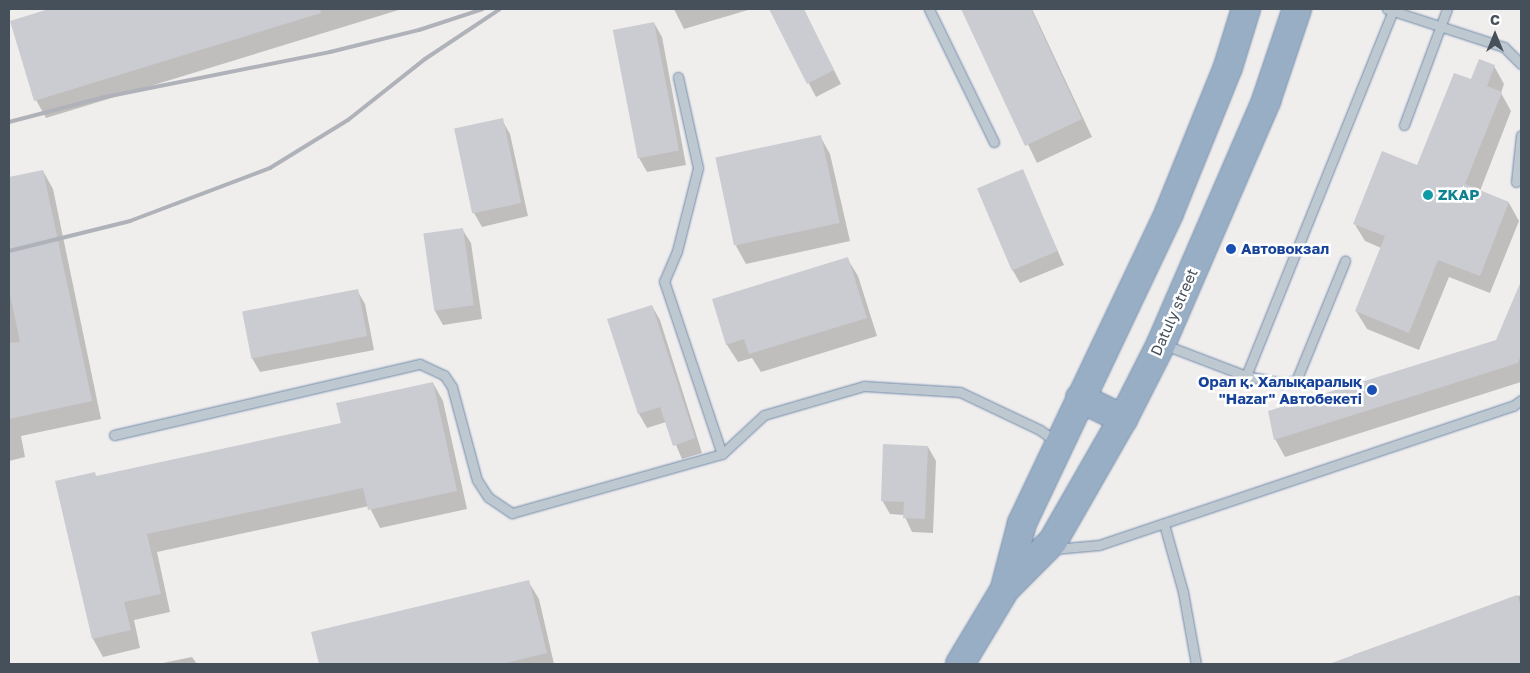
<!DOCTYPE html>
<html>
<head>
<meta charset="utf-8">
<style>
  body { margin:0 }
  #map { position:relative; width:1530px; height:673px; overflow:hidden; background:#f0eded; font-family:"Golos Text",sans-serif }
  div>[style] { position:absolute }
  .shadow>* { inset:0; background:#0003 }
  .building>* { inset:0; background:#caccd2; transform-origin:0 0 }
  .roads { filter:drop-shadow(0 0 1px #6f8aa9) drop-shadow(0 0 1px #6f8aa9) }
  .service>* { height:9px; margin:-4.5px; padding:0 4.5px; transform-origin:4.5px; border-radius:4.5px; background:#bdc8d0 }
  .trunk>* { height:28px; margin:-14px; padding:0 14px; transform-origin:14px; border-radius:14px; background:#98aec5 }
  .rail>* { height:4px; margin:-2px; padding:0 2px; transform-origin:2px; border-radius:2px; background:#afb2b8 }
  .dots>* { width:14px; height:14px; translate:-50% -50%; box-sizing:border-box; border:2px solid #fff; border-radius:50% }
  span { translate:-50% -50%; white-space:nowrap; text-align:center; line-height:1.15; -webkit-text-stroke:5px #fff; paint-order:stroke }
  .culture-label { font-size:15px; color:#0d838f; font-weight:700 }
  .left { translate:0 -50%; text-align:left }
  .transit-label { font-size:15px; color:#164399; font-weight:700 }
  .right { translate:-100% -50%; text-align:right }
  .street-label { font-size:15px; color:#45505b }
  .frame { position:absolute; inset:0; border:10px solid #45505b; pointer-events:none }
  .north { position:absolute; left:1470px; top:10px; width:50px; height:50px; -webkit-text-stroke:4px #fff; paint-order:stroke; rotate:0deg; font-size:14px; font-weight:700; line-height:20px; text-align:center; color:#45505b }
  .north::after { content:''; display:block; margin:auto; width:18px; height:22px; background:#45505b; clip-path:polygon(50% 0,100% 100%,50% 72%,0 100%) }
</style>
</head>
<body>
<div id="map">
  <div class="shadow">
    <div style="clip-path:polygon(53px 9px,402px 9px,46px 118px,36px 100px,12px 21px)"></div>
    <div style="clip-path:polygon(674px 9px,748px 9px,748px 10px,684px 29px)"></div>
    <div style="clip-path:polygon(770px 9px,803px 9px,841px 84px,816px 97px)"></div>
    <div style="clip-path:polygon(968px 9px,1032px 9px,1092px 137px,1037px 163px,963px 11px)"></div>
    <div style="clip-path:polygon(654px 23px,662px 37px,686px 165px,647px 172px,639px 158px)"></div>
    <div style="clip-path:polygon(1494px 66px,1504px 84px,1501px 93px,1511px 111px,1480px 191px,1509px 203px,1519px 221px,1490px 293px,1449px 277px,1419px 350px,1367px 329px,1356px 311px,1381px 248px,1365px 241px,1354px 223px,1418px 167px,1472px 81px)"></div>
    <div style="clip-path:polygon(502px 120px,510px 134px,528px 216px,482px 227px,474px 213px)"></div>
    <div style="clip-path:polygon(820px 136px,830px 154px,850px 241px,746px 264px,736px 246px)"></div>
    <div style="clip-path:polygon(43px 171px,53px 189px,101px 419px,21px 436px,25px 457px,9px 461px,9px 178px)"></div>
    <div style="clip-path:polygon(1022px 171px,1064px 265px,1020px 283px,1012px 269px)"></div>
    <div style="clip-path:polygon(462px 229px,471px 243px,482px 319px,443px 325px,435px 311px)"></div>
    <div style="clip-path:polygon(847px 258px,858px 276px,877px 336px,761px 372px,752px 358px,738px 362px,727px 345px,713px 300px)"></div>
    <div style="clip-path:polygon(1521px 284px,1521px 382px,1285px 457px,1275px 439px,1497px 341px)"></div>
    <div style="clip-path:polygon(357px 290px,365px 304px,374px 350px,260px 372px,252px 358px)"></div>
    <div style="clip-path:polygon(652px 306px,660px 320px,702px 453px,682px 459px,666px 422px,647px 428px,639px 414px,609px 319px)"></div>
    <div style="clip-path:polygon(433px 383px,443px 401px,467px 509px,380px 528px,369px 506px,157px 552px,170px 612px,134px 620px,140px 648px,103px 657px,93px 639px,57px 482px,96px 477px,342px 424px)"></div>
    <div style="clip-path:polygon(928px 447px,936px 461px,933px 533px,912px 532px,904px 515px,890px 514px,882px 500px)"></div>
    <div style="clip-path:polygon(528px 581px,539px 599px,554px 664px,320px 664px,313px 633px)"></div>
    <div style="clip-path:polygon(1521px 595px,1521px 664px,1357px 664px,1353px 655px)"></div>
    <div style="clip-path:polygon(192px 657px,197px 664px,158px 664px)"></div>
  </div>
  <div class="building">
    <div style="clip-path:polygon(49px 9px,320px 9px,321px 13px,34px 101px,10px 21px)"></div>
    <div style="clip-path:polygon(769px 9px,804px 9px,834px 70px,807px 84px)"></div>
    <div style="clip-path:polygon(961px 9px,1031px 9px,1082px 119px,1025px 146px)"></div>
    <div style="left:654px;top:22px;width:131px;height:42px;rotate:79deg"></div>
    <div style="clip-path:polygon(1479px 59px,1495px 65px,1487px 86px,1502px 92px,1465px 184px,1509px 202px,1480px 276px,1438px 260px,1409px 333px,1355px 311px,1385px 236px,1353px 224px,1382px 151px,1417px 165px,1454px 73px,1471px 79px)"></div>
    <div style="left:503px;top:118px;width:87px;height:50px;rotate:78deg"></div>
    <div style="left:821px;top:135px;width:90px;height:108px;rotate:78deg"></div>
    <div style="left:1023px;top:169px;width:89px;height:50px;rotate:67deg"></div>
    <div style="clip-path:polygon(43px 170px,92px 401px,9px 419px,9px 343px,20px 342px,9px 290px,9px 177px)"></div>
    <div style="left:463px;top:228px;width:78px;height:40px;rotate:82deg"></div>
    <div style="clip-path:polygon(848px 257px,867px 318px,749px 354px,744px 339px,726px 345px,712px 299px)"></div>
    <div style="clip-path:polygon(1521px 281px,1521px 354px,1518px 363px,1274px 440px,1268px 411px,1496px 340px)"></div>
    <div style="left:358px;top:289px;width:48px;height:118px;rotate:79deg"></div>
    <div style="clip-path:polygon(652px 305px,695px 438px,673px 446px,660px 407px,638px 414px,607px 319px)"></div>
    <div style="clip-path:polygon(433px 382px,457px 491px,368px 510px,363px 488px,147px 534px,161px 594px,124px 602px,131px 630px,92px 639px,55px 481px,95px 472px,96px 476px,341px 423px,336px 403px)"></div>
    <div style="clip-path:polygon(883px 444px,928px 446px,925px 519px,903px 518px,904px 502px,881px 501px)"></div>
    <div style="clip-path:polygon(529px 580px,547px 653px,502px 664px,319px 664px,311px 632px)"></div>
    <div style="clip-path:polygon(1517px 595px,1521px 607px,1521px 664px,1329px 664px)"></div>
  </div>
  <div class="roads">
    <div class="service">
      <div style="left:929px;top:9px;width:148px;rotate:64deg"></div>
      <div style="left:1387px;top:9px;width:123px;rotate:18deg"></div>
      <div style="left:1504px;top:47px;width:24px;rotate:45deg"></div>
      <div style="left:678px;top:77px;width:93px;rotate:77.6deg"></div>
      <div style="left:698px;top:168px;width:86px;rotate:104.2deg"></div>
      <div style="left:677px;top:251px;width:33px;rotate:113deg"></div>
      <div style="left:664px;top:281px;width:182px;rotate:71.5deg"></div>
      <div style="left:1404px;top:125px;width:124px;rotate:-69.7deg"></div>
      <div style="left:1516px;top:182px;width:47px;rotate:-83.9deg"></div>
      <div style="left:1165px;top:345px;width:87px;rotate:20.9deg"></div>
      <div style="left:1246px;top:376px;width:38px;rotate:11deg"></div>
      <div style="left:1283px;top:383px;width:13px;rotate:-9deg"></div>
      <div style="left:1296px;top:381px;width:130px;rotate:-67.8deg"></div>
      <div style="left:1246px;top:376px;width:394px;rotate:-68.1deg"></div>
      <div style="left:114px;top:435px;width:314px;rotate:-13.1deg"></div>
      <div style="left:420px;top:364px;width:26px;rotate:25deg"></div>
      <div style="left:444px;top:375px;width:14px;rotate:56deg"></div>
      <div style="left:452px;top:387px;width:96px;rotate:75deg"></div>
      <div style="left:477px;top:480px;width:20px;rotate:57deg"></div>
      <div style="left:488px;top:497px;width:29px;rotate:34deg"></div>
      <div style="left:512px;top:513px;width:218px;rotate:-15.7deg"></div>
      <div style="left:722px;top:454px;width:57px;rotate:-42.9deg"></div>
      <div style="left:764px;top:415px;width:104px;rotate:-16.2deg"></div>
      <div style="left:864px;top:386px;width:96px;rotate:3.6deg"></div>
      <div style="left:960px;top:392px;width:89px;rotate:25.4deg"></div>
      <div style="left:1040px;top:430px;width:22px;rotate:36deg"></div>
      <div style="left:1164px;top:524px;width:71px;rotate:74.4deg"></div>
      <div style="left:1183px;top:592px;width:73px;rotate:79.8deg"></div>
      <div style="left:1054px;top:549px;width:45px;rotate:-5.1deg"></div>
      <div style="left:1099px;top:545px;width:437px;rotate:-18.6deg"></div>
      <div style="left:1513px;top:406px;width:10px;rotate:-37deg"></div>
    </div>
    <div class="trunk">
      <div style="left:1080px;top:398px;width:48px;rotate:26deg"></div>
      <div style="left:1005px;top:588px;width:67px;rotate:-75.3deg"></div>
      <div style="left:1022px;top:523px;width:343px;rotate:-64.6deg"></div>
      <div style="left:1169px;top:213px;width:157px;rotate:-68deg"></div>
      <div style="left:1228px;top:67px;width:61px;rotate:-72.8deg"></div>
      <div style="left:960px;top:664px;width:87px;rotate:-59deg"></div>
      <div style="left:1005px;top:589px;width:68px;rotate:-45deg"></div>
      <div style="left:1053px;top:541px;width:141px;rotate:-60.2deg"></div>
      <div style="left:1123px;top:419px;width:84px;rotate:-63.1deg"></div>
      <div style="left:1161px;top:344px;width:265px;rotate:-66.6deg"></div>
      <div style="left:1266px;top:101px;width:97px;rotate:-71.4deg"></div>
    </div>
  </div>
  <div class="rail">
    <div style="left:9px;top:122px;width:99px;rotate:-14.6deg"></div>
    <div style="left:105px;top:97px;width:229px;rotate:-11.3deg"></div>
    <div style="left:330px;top:52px;width:92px;rotate:-13.9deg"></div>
    <div style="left:419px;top:30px;width:67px;rotate:-18.2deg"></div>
    <div style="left:9px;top:251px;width:125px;rotate:-13.9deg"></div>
    <div style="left:130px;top:221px;width:150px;rotate:-20.7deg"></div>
    <div style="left:270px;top:168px;width:92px;rotate:-31.6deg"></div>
    <div style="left:348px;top:120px;width:98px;rotate:-38.4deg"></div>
    <div style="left:425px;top:59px;width:90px;rotate:-33.7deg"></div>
  </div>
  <div class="dots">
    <div style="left:1428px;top:195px;background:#0f9aa8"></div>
    <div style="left:1231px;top:249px;background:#1a4fb4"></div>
    <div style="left:1372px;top:390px;background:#1a4fb4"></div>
  </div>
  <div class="culture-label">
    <span class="left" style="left:1438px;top:195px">ZKAP</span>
  </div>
  <div class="transit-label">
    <span class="left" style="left:1241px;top:249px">Автовокзал</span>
    <span class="right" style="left:1362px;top:390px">Орал қ. Халықаралық<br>"Hazar" Автобекеті</span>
  </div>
  <div class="street-label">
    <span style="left:1174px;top:312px;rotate:-66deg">Datuly street</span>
  </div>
  <div class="frame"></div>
  <div class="north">С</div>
</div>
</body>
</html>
